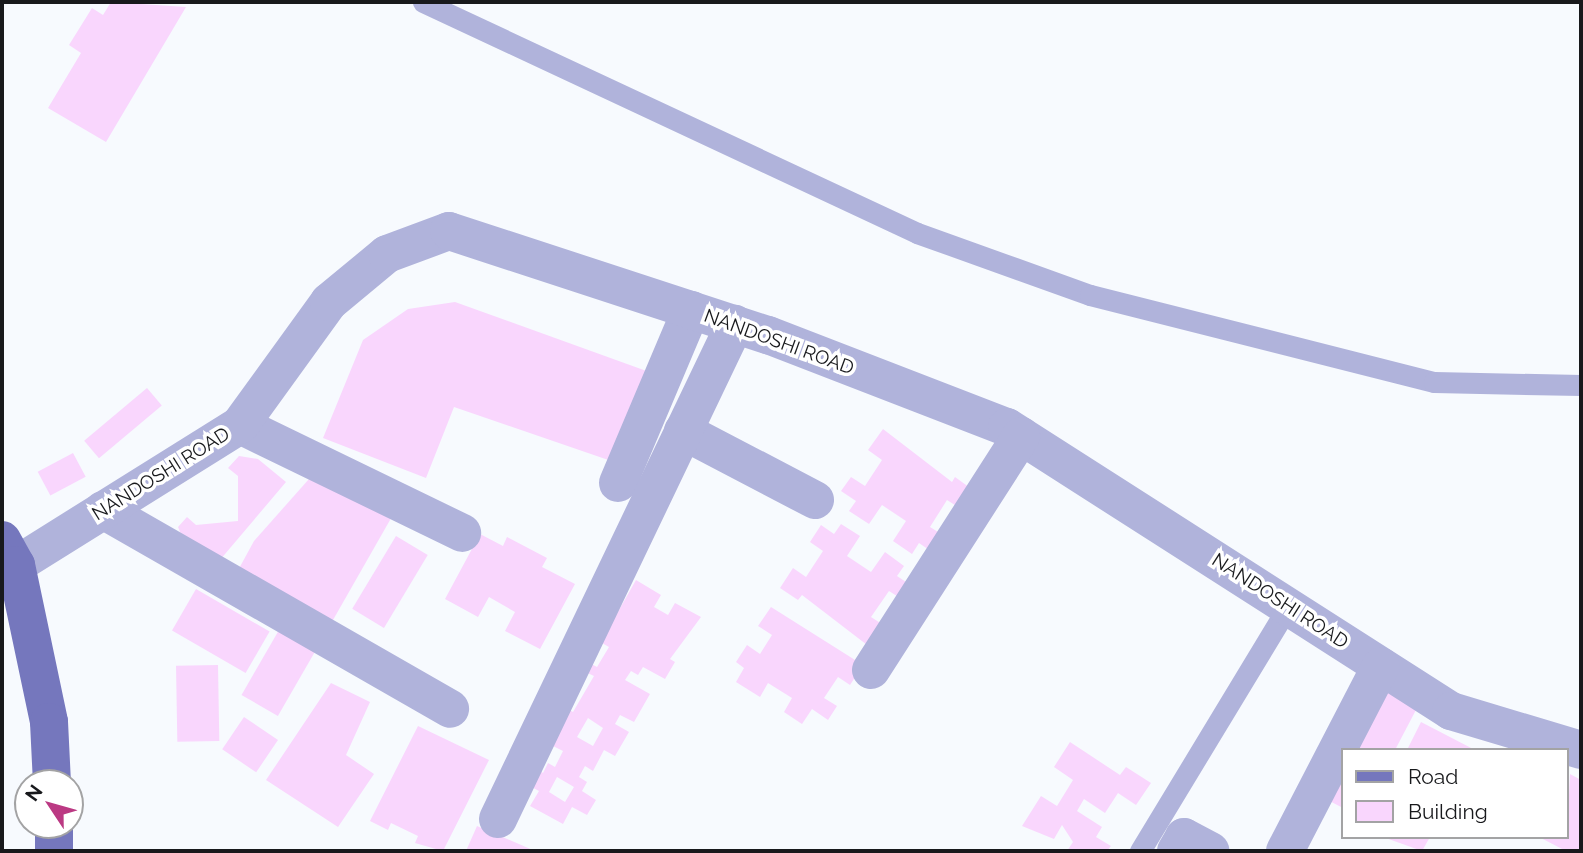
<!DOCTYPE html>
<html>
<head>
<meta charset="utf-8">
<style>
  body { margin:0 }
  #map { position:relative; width:1583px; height:853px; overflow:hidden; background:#f7fafe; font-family:Raleway,sans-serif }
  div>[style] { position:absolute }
  .building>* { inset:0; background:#f9d6fd; transform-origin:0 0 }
  .lane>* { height:21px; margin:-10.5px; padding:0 10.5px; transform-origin:10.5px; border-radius:10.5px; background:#b0b3db }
  .street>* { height:38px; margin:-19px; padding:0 19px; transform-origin:19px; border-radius:19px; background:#b0b3db }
  .primary>* { height:38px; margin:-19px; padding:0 19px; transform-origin:19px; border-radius:19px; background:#7577bd }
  span { translate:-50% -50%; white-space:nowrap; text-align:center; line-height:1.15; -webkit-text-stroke:7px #fff; paint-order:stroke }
  .street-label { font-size:19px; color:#18191c }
  .frame { position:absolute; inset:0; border:4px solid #18191c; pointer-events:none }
  .legend { position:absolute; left:1341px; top:748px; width:228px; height:91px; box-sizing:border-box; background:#fff; border:2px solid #a3a3a4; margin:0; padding:9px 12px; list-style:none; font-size:21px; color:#18191c }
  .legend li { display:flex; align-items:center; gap:14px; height:35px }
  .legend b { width:35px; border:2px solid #a3a3a4 }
  .north { position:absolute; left:14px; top:769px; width:70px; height:70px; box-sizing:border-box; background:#fff; border:2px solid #a3a3a4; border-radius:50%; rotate:306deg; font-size:19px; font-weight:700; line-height:28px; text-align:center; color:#18191c }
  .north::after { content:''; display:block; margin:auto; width:24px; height:32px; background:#bb3983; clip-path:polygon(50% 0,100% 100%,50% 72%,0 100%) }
</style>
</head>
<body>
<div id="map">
  <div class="building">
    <div style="clip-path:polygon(111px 2px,186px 7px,106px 142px,48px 108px,81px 53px,69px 45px,92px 8px,103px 15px)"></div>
    <div style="clip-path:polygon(455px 302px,652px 373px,620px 464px,454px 407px,426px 478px,323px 438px,363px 340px,408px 309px)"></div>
    <div style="left:147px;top:388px;width:23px;height:82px;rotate:50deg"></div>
    <div style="clip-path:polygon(883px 429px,952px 482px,955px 477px,973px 490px,961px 509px,947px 500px,930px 527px,943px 535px,932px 552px,919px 543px,912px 554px,893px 541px,906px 521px,882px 505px,869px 524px,849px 511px,856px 501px,841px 491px,851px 477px,865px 486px,882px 460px,868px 450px)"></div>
    <div style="left:73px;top:453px;width:27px;height:40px;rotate:62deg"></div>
    <div style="clip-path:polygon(239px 456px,258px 459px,286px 482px,214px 567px,185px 544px,178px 527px,187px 517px,196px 525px,238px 521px,238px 476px,228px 468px)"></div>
    <div style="clip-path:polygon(309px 479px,394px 513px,329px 627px,236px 574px,254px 541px)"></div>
    <div style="clip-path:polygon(841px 524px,860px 536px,847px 556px,871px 572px,885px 552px,904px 566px,897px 576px,912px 586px,903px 600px,889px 591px,871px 617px,885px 626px,871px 648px,802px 595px,798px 600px,780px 588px,793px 568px,806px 577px,823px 551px,810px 542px,821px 525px,834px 534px)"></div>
    <div style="clip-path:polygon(480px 534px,503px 546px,507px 537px,547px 558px,542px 567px,575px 584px,540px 649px,505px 631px,515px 612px,489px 597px,478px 617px,445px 599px)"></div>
    <div style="left:396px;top:536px;width:37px;height:85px;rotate:31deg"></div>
    <div style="clip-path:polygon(evenodd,636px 580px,661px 595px,654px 607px,668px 615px,675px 603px,701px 617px,670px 659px,675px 662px,665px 679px,643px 667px,638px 675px,631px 671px,625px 680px,650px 694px,634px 722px,620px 715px,615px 724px,629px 732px,615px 756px,604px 750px,593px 771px,585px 766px,579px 777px,587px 782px,582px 791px,596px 800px,587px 815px,572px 807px,563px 824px,530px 806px,539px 791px,526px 784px,535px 767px,543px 773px,548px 763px,555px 767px,563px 751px,553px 746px,562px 706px,573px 712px,594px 676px,579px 669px,584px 660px,597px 667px,609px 647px,595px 639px,606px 633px,636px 580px,588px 718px,603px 728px,593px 746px,577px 737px,588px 718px,636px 580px,557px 777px,574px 787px,565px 802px,549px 792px,557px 777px)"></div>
    <div style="left:196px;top:589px;width:85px;height:48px;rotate:30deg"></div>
    <div style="clip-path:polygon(771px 607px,863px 665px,850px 685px,838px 677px,824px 698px,837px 706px,828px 720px,812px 709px,802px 724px,784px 712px,792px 698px,768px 683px,760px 697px,736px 682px,744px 668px,736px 662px,747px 645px,760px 654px,772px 635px,758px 626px)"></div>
    <div style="left:279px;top:630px;width:42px;height:75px;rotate:30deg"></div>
    <div style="left:218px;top:665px;width:76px;height:42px;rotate:89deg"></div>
    <div style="clip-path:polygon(331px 683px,370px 702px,346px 755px,374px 774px,338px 827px,266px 780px)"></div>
    <div style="clip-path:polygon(1376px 686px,1417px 708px,1395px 750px,1362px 750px,1346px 742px)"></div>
    <div style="left:244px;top:717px;width:41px;height:39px;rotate:34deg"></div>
    <div style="clip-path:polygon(1421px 722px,1475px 750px,1407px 750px)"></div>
    <div style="clip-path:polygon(418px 726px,489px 760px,443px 851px,415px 843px,418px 836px,391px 823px,388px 830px,370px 821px)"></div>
    <div style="clip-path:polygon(1070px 742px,1120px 775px,1126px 767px,1151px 783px,1136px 805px,1118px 793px,1105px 813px,1084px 799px,1077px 811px,1102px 827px,1096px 837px,1111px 846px,1107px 851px,1067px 851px,1073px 842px,1062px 825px,1054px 839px,1022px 826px,1041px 796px,1057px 806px,1073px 780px,1054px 767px)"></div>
    <div style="clip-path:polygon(1343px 752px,1343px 808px,1320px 796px)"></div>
    <div style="clip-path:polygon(1570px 774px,1581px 780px,1581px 851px,1566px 851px,1539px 837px,1567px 837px)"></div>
    <div style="clip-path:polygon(477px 826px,535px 851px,466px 851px)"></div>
    <div style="clip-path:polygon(1383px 837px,1430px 837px,1422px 851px)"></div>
  </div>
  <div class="lane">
    <div style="left:423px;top:2px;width:545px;rotate:25.06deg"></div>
    <div style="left:917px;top:233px;width:184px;rotate:19.7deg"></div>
    <div style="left:1090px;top:295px;width:355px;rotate:14.2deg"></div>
    <div style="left:1434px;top:382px;width:147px;rotate:1.2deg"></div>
    <div style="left:1140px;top:851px;width:285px;rotate:-58.8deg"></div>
  </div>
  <div class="street">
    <div style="left:240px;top:425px;width:247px;rotate:25.9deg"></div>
    <div style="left:683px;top:431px;width:149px;rotate:27.6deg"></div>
    <div style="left:618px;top:483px;width:188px;rotate:-67.1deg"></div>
    <div style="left:103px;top:510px;width:400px;rotate:29.8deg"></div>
    <div style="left:16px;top:565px;width:264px;rotate:-32deg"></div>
    <div style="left:240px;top:425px;width:152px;rotate:-54.1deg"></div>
    <div style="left:329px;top:302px;width:75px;rotate:-39.6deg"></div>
    <div style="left:387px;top:254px;width:66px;rotate:-20.4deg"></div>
    <div style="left:449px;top:231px;width:336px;rotate:18.1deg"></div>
    <div style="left:768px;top:335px;width:256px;rotate:21.1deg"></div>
    <div style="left:1007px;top:427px;width:527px;rotate:32.6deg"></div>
    <div style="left:1451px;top:711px;width:136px;rotate:16.7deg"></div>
    <div style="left:871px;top:670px;width:278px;rotate:-57.3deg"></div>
    <div style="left:498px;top:819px;width:549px;rotate:-64.42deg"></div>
    <div style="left:1176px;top:851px;width:16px;rotate:-60deg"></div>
    <div style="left:1184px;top:837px;width:30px;rotate:28deg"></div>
    <div style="left:1285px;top:851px;width:208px;rotate:-62.6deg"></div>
  </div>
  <div class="primary">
    <div style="left:2px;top:540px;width:29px;rotate:61deg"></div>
    <div style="left:16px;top:565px;width:160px;rotate:78.1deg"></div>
    <div style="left:49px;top:722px;width:61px;rotate:87.2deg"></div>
    <div style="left:54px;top:851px;width:26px;rotate:-90deg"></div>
  </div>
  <div class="street-label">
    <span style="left:779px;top:342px;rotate:20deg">NANDOSHI ROAD</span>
    <span style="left:161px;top:474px;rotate:-32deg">NANDOSHI ROAD</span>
    <span style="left:1280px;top:601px;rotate:33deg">NANDOSHI ROAD</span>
  </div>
  <div class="frame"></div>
  <ul class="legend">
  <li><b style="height:9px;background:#7577bd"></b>Road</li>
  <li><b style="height:19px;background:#f9d6fd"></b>Building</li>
  </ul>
  <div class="north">N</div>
</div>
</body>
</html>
